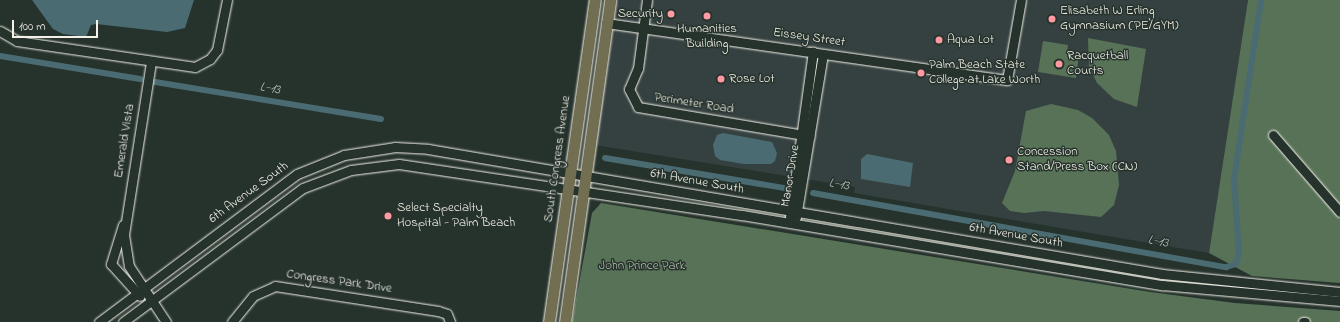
<!DOCTYPE html>
<html>
<head>
<meta charset="utf-8">
<style>
  body { margin:0 }
  #map { position:relative; width:1340px; height:322px; overflow:hidden; background:#26332d; font-family:"Indie Flower",sans-serif }
  div>[style] { position:absolute }
  .built>* { inset:0; background:#354141 }
  .green>* { inset:0; background:#587257 }
  .water>* { inset:0; background:#4b6b72 }
  .canal>* { height:6px; margin:-3px; padding:0 3px; transform-origin:3px; border-radius:3px; background:#4b6b72 }
  .roads { filter:drop-shadow(0 0 1px #f4f1e8) drop-shadow(0 0 1px #f4f1e8) }
  .minor>* { height:9px; margin:-4.5px; padding:0 4.5px; transform-origin:4.5px; border-radius:4.5px; background:#26332d }
  .major>* { height:11px; margin:-5.5px; padding:0 5.5px; transform-origin:5.5px; border-radius:5.5px; background:#726e52 }
  .dots>* { width:11px; height:11px; translate:-50% -50%; box-sizing:border-box; border:2px solid #26332d; border-radius:50% }
  span { translate:-50% -50%; white-space:nowrap; text-align:center; line-height:1.15; -webkit-text-stroke:3px #26332d; paint-order:stroke }
  .poi-label { font-size:13px; color:#f4f1e8 }
  .left { translate:0 -50%; text-align:left }
  .right { translate:-100% -50%; text-align:right }
  .street-label { font-size:13px; color:#f4f1e8 }
  .park-label { font-size:13px; color:#b6beae }
  .water-label { font-size:14px; color:#b0bbb9; font-style:italic }
  .scale { position:absolute; left:12px; top:20px; width:86px; height:18px; box-sizing:border-box; border:2px solid #f4f1e8; border-top:0; padding-left:5px; font-size:12px; line-height:14px; white-space:nowrap; color:#f4f1e8; -webkit-text-stroke:3px #26332d; paint-order:stroke }
</style>
</head>
<body>
<div id="map">
  <div class="built">
    <div style="clip-path:polygon(618px 0,1248px 0,1209px 253px,854px 193px,855px 187px,595px 145px)"></div>
  </div>
  <div class="green">
    <div style="clip-path:polygon(1248px 0,1340px 0,1340px 283px,1252px 276px,1209px 253px)"></div>
    <div style="clip-path:polygon(1088px 38px,1146px 49px,1137px 107px,1114px 99px,1097px 83px,1089px 66px)"></div>
    <div style="clip-path:polygon(1043px 41px,1068px 45px,1067px 53px,1079px 55px,1076px 78px,1038px 72px)"></div>
    <div style="clip-path:polygon(1051px 104px,1078px 110px,1092px 118px,1109px 135px,1116px 151px,1119px 185px,1114px 205px,1101px 217px,1044px 211px,1024px 213px,1010px 211px,1002px 203px,1015px 171px,1026px 111px)"></div>
    <div style="clip-path:polygon(601px 203px,1150px 292px,1235px 303px,1340px 311px,1340px 322px,572px 322px,592px 213px)"></div>
  </div>
  <div class="water">
    <div style="clip-path:polygon(32px 0,194px 0,185px 28px,167px 32px,96px 24px,91px 25px,86px 37px,63px 34px,53px 29px)"></div>
    <div style="clip-path:polygon(723px 133px,772px 142px,777px 153px,775px 161px,771px 164px,744px 164px,720px 160px,715px 156px,713px 145px,717px 135px)"></div>
    <div style="clip-path:polygon(867px 154px,913px 163px,910px 187px,861px 179px,861px 159px)"></div>
  </div>
  <div class="canal">
    <div style="left:0;top:56px;width:142px;rotate:9.3deg"></div>
    <div style="left:155px;top:82px;width:229px;rotate:9.3deg"></div>
    <div style="left:605px;top:158px;width:181px;rotate:9.5deg"></div>
    <div style="left:813px;top:193px;width:420px;rotate:10.2deg"></div>
    <div style="left:1226px;top:267px;width:10px;rotate:-17deg"></div>
    <div style="left:1236px;top:264px;width:11px;rotate:-75deg"></div>
    <div style="left:1239px;top:253px;width:74px;rotate:-93.9deg"></div>
    <div style="left:1234px;top:179px;width:181px;rotate:-81.4deg"></div>
  </div>
  <div class="roads">
    <div class="minor">
      <div style="left:647px;top:0;width:69px;rotate:97.5deg"></div>
      <div style="left:638px;top:68px;width:23px;rotate:113deg"></div>
      <div style="left:629px;top:89px;width:20px;rotate:63deg"></div>
      <div style="left:638px;top:107px;width:174px;rotate:9.6deg"></div>
      <div style="left:606px;top:23px;width:405px;rotate:8.1deg"></div>
      <div style="left:1007px;top:80px;width:81px;rotate:-80.1deg"></div>
      <div style="left:0;top:31px;width:20px;rotate:30deg"></div>
      <div style="left:17px;top:41px;width:180px;rotate:8.3deg"></div>
      <div style="left:195px;top:67px;width:17px;rotate:-28deg"></div>
      <div style="left:210px;top:59px;width:11px;rotate:-52deg"></div>
      <div style="left:217px;top:50px;width:51px;rotate:-78.7deg"></div>
      <div style="left:151px;top:62px;width:175px;rotate:98.9deg"></div>
      <div style="left:124px;top:235px;width:31px;rotate:81deg"></div>
      <div style="left:129px;top:266px;width:67px;rotate:56.5deg"></div>
      <div style="left:1273px;top:135px;width:102px;rotate:49deg"></div>
      <div style="left:790px;top:217px;width:167px;rotate:-82.1deg"></div>
      <div style="left:796px;top:217px;width:165px;rotate:-80.6deg"></div>
      <div style="left:123px;top:225px;width:41px;rotate:107.1deg"></div>
      <div style="left:111px;top:264px;width:43px;rotate:47.8deg"></div>
      <div style="left:99px;top:322px;width:247px;rotate:-36.8deg"></div>
      <div style="left:297px;top:174px;width:51px;rotate:-22deg"></div>
      <div style="left:344px;top:155px;width:52px;rotate:-8.9deg"></div>
      <div style="left:395px;top:147px;width:33px;rotate:3deg"></div>
      <div style="left:428px;top:149px;width:745px;rotate:9.66deg"></div>
      <div style="left:1162px;top:274px;width:179px;rotate:5.8deg"></div>
      <div style="left:123px;top:322px;width:224px;rotate:-36.7deg"></div>
      <div style="left:303px;top:188px;width:51px;rotate:-20.6deg"></div>
      <div style="left:351px;top:170px;width:48px;rotate:-7.1deg"></div>
      <div style="left:399px;top:164px;width:347px;rotate:8.5deg"></div>
      <div style="left:742px;top:215px;width:426px;rotate:9.5deg"></div>
      <div style="left:1162px;top:285px;width:179px;rotate:5.1deg"></div>
      <div style="left:232px;top:322px;width:33px;rotate:-51deg"></div>
      <div style="left:253px;top:296px;width:24px;rotate:-24deg"></div>
      <div style="left:275px;top:286px;width:165px;rotate:8.7deg"></div>
      <div style="left:438px;top:311px;width:9px;rotate:18deg"></div>
      <div style="left:447px;top:314px;width:9px;rotate:69deg"></div>
      <div style="left:1303px;top:322px;width:2px"></div>
    </div>
    <div class="major">
      <div style="left:549px;top:322px;width:325px;rotate:-81.9deg"></div>
      <div style="left:565px;top:322px;width:325px;rotate:-82deg"></div>
    </div>
  </div>
  <div class="dots">
    <div style="left:671px;top:14px;background:#ff9aa2"></div>
    <div style="left:707px;top:16px;background:#ff9aa2"></div>
    <div style="left:1052px;top:19px;background:#ff9aa2"></div>
    <div style="left:939px;top:40px;background:#ff9aa2"></div>
    <div style="left:1059px;top:64px;background:#ff9aa2"></div>
    <div style="left:921px;top:73px;background:#ff9aa2"></div>
    <div style="left:721px;top:79px;background:#ff9aa2"></div>
    <div style="left:1009px;top:160px;background:#ff9aa2"></div>
    <div style="left:388px;top:216px;background:#ff9aa2"></div>
  </div>
  <div class="poi-label">
    <span class="left" style="left:1060px;top:19px">Elisabeth W Erling<br>Gymnasium (PE/GYM)</span>
    <span class="right" style="left:663px;top:14px">Security</span>
    <span style="left:707px;top:37px">Humanities<br>Building</span>
    <span class="left" style="left:947px;top:40px">Aqua Lot</span>
    <span class="left" style="left:1067px;top:64px">Racquetball<br>Courts</span>
    <span class="left" style="left:929px;top:73px">Palm Beach State<br>College at Lake Worth</span>
    <span class="left" style="left:729px;top:79px">Rose Lot</span>
    <span class="left" style="left:1017px;top:160px">Concession<br>Stand/Press Box (CN)</span>
    <span class="left" style="left:397px;top:216px">Select Specialty<br>Hospital - Palm Beach</span>
  </div>
  <div class="street-label">
    <span style="left:809px;top:38px;rotate:8deg">Eissey Street</span>
    <span style="left:694px;top:104px;rotate:9deg">Perimeter Road</span>
    <span style="left:125px;top:141px;rotate:-81deg">Emerald Vista</span>
    <span style="left:558px;top:159px;rotate:-82deg">South Congress Avenue</span>
    <span style="left:791px;top:176px;rotate:-81deg">Manor Drive</span>
    <span style="left:697px;top:182px;rotate:10deg">6th Avenue South</span>
    <span style="left:249px;top:193px;rotate:-36deg">6th Avenue South</span>
    <span style="left:1016px;top:236px;rotate:10deg">6th Avenue South</span>
    <span style="left:339px;top:282px;rotate:8deg">Congress Park Drive</span>
  </div>
  <div class="park-label">
    <span style="left:642px;top:266px">John Prince Park</span>
  </div>
  <div class="water-label">
    <span style="left:270px;top:89px;rotate:9deg">L-13</span>
    <span style="left:839px;top:185px;rotate:9deg">L-13</span>
    <span style="left:1158px;top:242px;rotate:11deg">L-13</span>
  </div>
  <div class="scale">100 m</div>
</div>
</body>
</html>
